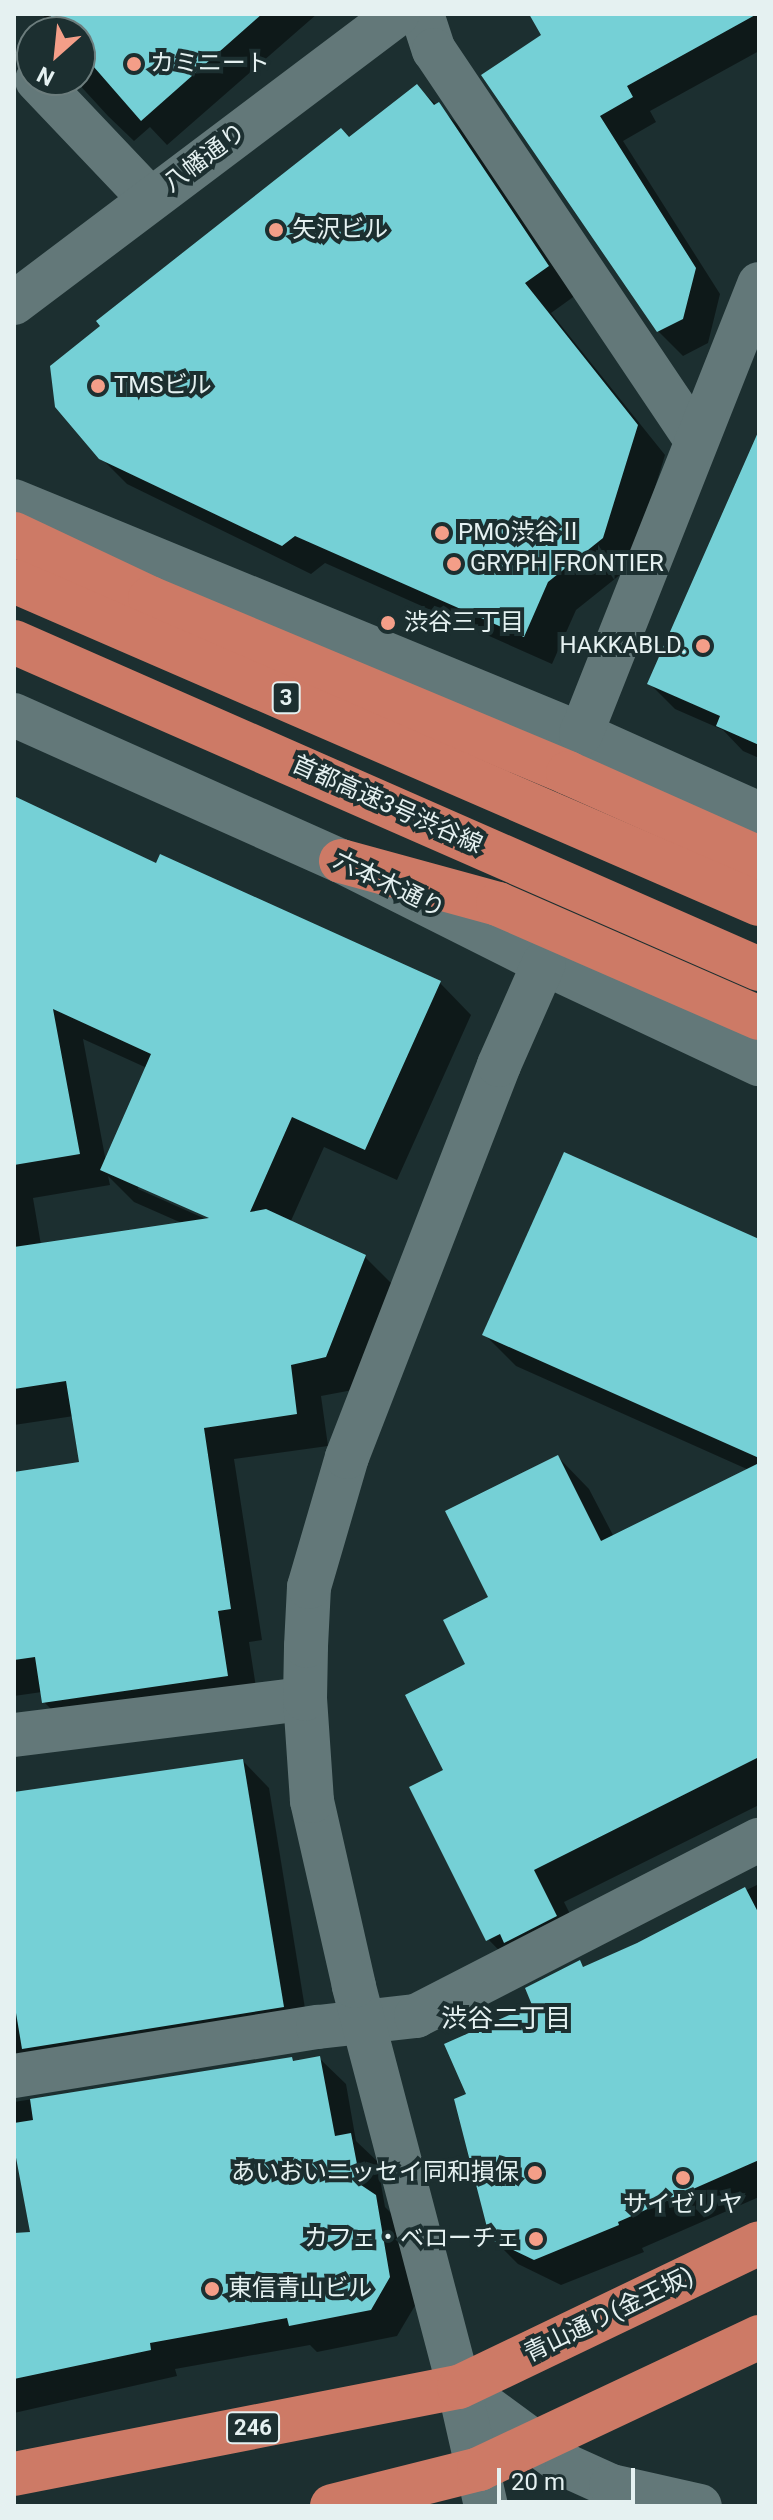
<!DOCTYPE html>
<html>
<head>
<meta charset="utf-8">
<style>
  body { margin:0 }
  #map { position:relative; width:773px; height:2520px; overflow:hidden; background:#1c2f30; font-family:Roboto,"Noto Sans JP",sans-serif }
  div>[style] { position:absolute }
  .shadow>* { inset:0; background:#0007 }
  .building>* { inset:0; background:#75d0d6 }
  .street>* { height:44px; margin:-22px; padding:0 22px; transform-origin:22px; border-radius:22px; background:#637879 }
  .secondary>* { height:44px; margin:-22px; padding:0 22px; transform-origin:22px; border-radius:22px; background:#637879 }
  .highway>* { height:44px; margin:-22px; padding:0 22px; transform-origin:22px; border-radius:22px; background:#cd7a66 }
  .dots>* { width:22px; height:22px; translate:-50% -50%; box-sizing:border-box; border:4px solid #1c2f30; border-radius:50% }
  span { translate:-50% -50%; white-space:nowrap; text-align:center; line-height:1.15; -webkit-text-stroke:8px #1c2f30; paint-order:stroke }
  .shield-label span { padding:2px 6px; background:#1c2f30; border:2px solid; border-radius:6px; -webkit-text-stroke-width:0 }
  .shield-label { font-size:22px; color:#e5f1f1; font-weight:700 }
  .poi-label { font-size:24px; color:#e5f1f1 }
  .left { translate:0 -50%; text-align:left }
  .right { translate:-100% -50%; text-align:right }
  .street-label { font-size:24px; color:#e5f1f1 }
  .neighbourhood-label { font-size:26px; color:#e5f1f1 }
  .frame { position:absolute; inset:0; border:16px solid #e5f1f1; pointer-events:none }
  .north { position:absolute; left:16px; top:16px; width:80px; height:80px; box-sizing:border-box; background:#1c2f30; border:2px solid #6c7d7d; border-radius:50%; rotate:207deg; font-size:22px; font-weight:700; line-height:32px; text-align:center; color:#e5f1f1 }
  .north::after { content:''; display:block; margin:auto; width:28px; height:36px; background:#f49e88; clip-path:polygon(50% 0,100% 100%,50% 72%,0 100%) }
  .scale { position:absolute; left:497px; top:2468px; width:138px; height:36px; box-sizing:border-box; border:4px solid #e5f1f1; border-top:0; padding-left:10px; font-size:24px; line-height:28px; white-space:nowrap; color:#e5f1f1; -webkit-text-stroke:6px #1c2f30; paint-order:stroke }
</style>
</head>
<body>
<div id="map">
  <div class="shadow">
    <div style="clip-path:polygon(42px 14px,317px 14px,167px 145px,150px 127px,134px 141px,108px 116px,75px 80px,80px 80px,80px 32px,66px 32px,52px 14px,46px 19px)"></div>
    <div style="clip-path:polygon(531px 14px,759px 14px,759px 51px,650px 111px,656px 122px,623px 141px,720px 294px,708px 343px,683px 356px,658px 331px,543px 36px)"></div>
    <div style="clip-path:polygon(417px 87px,467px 133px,576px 295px,551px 313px,665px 455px,631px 566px,576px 610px,552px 664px,325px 563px,311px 574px,127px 484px,97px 454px,350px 139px)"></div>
    <div style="clip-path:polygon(759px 473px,759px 758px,743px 751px,723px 730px,675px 709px,650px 684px)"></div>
    <div style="clip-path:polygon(evenodd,14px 798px,157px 866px,440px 983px,471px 1015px,397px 1180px,324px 1147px,290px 1223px,365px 1257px,396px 1288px,358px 1389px,321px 1396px,328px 1446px,234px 1459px,262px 1640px,249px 1642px,259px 1707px,76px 1734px,44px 1702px,42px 1692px,14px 1696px,14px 1474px,81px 1464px,74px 1416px,14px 1425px,14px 798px,83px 1039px,147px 1068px,106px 1162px,83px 1039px,14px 798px,108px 1176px,134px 1202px,184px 1224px,41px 1245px,33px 1198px,110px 1185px,108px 1176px,14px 798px,138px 1185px,219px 1220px,217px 1224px,138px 1189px,138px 1185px)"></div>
    <div style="clip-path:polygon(759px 1241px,759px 1805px,564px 1902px,587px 1948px,519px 1971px,488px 1939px,446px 1771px,468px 1665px,491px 1598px,558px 1457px,589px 1489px,614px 1537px,749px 1470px,516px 1366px,485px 1335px)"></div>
    <div style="clip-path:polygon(243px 1761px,269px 1788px,309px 2033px,14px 2083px,14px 1794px)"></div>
    <div style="clip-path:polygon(759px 1884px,759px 2197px,642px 2248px,644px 2252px,561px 2285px,518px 2264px,492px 2238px,468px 2095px,535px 2006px,579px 1963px,585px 1968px)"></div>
    <div style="clip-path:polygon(319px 2058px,346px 2084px,356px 2141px,377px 2161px,385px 2207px,401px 2223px,416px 2304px,397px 2336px,317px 2352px,310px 2345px,175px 2369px,177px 2376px,14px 2413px,14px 2268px,37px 2264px,14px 2136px,14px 2102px,291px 2059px,295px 2062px)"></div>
  </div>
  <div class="building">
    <div style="clip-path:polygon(49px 14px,262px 14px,141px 121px,80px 51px,80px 32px,64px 32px)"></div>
    <div style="clip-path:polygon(529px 14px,757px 14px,627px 86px,633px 97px,600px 116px,696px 268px,683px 319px,657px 332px,481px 75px,541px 35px)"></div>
    <div style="clip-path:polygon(417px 84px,434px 105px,439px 102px,549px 266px,525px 283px,638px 425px,603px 538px,548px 582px,524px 637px,295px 536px,282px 546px,99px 459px,55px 407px,50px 366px,100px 326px,96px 321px,341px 128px,349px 137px)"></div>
    <div style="clip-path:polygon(759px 430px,759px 745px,716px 726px,720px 716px,647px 684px)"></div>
    <div style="clip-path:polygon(14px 796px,156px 863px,160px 854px,441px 981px,365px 1150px,292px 1117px,250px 1212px,266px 1209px,366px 1255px,326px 1357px,291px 1365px,297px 1414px,204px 1428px,231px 1609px,218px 1611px,228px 1676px,42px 1703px,35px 1657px,14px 1660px,14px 1472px,79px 1462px,66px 1381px,14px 1389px,14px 1247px,209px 1218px,100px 1170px,151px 1054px,53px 1009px,80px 1154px,14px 1165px)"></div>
    <div style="clip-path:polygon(564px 1152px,759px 1239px,759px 1458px,482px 1335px)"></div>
    <div style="clip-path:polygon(558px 1455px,601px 1541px,759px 1463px,759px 1757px,534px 1870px,557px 1916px,504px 1943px,500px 1934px,486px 1941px,409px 1787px,443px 1770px,405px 1695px,465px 1664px,443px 1620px,488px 1597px,445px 1511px)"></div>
    <div style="clip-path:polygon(243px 1759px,284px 2007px,22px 2049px,14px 2001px,14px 1792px)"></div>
    <div style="clip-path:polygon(745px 1887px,759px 1914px,759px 2160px,618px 2222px,619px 2225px,534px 2260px,490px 2239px,454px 2099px,466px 2094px,444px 2044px,532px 2005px,525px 1988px,580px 1960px,583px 1967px,637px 1943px)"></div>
    <div style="clip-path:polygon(320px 2056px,335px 2136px,351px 2133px,361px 2185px,376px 2195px,390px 2277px,371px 2310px,289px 2326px,287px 2318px,150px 2343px,151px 2350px,14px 2379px,14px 2233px,30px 2232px,14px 2147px,14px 2123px,33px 2120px,30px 2099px,292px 2057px,293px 2061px)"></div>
  </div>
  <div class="street">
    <div style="left:422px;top:14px;width:38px;rotate:72deg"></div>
    <div style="left:434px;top:50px;width:470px;rotate:56.1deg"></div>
    <div style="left:37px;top:80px;width:164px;rotate:46.5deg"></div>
    <div style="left:14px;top:1735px;width:293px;rotate:-7.1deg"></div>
    <div style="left:14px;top:2076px;width:308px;rotate:-9.2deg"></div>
    <div style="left:318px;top:2027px;width:99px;rotate:-6.4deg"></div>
    <div style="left:416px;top:2016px;width:386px;rotate:-27.2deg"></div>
  </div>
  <div class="secondary">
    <div style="left:14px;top:303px;width:480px;rotate:-37deg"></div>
    <div style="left:14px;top:501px;width:613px;rotate:22.34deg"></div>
    <div style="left:581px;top:734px;width:195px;rotate:24.2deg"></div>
    <div style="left:14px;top:715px;width:358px;rotate:24.1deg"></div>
    <div style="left:341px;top:861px;width:227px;rotate:26.7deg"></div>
    <div style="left:544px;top:963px;width:238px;rotate:25.2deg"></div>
    <div style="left:581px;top:734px;width:484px;rotate:-68.4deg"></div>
    <div style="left:459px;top:2387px;width:134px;rotate:36.2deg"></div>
    <div style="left:567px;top:2466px;width:48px;rotate:24.4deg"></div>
    <div style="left:611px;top:2486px;width:91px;rotate:12.7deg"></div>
    <div style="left:486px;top:2506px;width:122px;rotate:-102.8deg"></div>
    <div style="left:459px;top:2387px;width:415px;rotate:-104.7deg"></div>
    <div style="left:354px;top:1986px;width:190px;rotate:-102.8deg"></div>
    <div style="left:312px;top:1801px;width:102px;rotate:-93.9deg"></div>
    <div style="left:305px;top:1699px;width:53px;rotate:-88.9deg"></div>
    <div style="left:306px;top:1646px;width:59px;rotate:-87.1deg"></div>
    <div style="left:309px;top:1587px;width:135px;rotate:-73.7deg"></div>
    <div style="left:347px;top:1457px;width:420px;rotate:-68.8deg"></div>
    <div style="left:499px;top:1065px;width:111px;rotate:-66.2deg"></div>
  </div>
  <div class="highway">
    <div style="left:14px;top:534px;width:150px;rotate:25.2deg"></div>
    <div style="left:150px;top:598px;width:453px;rotate:22.7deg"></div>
    <div style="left:568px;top:773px;width:209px;rotate:24deg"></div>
    <div style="left:14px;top:581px;width:812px;rotate:23.44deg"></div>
    <div style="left:14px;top:642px;width:814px;rotate:23.7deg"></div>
    <div style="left:341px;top:861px;width:163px;rotate:15.3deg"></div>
    <div style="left:498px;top:904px;width:285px;rotate:23.6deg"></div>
    <div style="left:14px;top:2474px;width:453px;rotate:-11.1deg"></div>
    <div style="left:459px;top:2387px;width:333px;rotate:-25.6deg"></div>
    <div style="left:332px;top:2506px;width:152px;rotate:-14.1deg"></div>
    <div style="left:479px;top:2469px;width:310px;rotate:-25.2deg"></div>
  </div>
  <div class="dots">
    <div style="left:134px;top:64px;background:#f49e88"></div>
    <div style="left:276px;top:230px;background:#f49e88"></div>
    <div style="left:98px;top:386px;background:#f49e88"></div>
    <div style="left:442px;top:533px;background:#f49e88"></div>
    <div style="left:454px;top:564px;background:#f49e88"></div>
    <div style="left:388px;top:623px;background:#f49e88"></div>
    <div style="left:703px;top:646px;background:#f49e88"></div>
    <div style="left:535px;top:2173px;background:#f49e88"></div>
    <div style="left:683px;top:2178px;background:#f49e88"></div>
    <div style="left:536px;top:2239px;background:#f49e88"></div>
    <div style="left:212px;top:2289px;background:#f49e88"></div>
  </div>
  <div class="shield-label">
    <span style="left:286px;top:698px">3</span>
    <span style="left:253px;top:2428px">246</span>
  </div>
  <div class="poi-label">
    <span class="left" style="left:150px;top:64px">カミニート</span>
    <span class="left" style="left:292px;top:230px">矢沢ビル</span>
    <span class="left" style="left:114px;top:386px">TMSビル</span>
    <span class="left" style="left:458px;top:533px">PMO渋谷Ⅱ</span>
    <span class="left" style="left:470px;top:564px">GRYPH FRONTIER</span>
    <span class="left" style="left:404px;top:623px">渋谷三丁目</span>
    <span class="right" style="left:687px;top:646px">HAKKABLD.</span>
    <span class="right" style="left:519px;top:2173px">あいおいニッセイ同和損保</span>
    <span style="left:683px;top:2205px">サイゼリヤ</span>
    <span class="right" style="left:520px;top:2239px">カフェ・ベローチェ</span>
    <span class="left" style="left:228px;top:2289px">東信青山ビル</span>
  </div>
  <div class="street-label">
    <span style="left:205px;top:158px;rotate:-37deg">八幡通り</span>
    <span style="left:387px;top:805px;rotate:24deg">首都高速3号渋谷線</span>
    <span style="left:389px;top:885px;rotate:26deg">六本木通り</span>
    <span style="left:609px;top:2315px;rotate:-26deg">青山通り(金王坂)</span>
  </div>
  <div class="neighbourhood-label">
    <span style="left:506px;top:2019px">渋谷二丁目</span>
  </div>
  <div class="frame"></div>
  <div class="north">N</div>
  <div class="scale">20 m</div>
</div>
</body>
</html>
